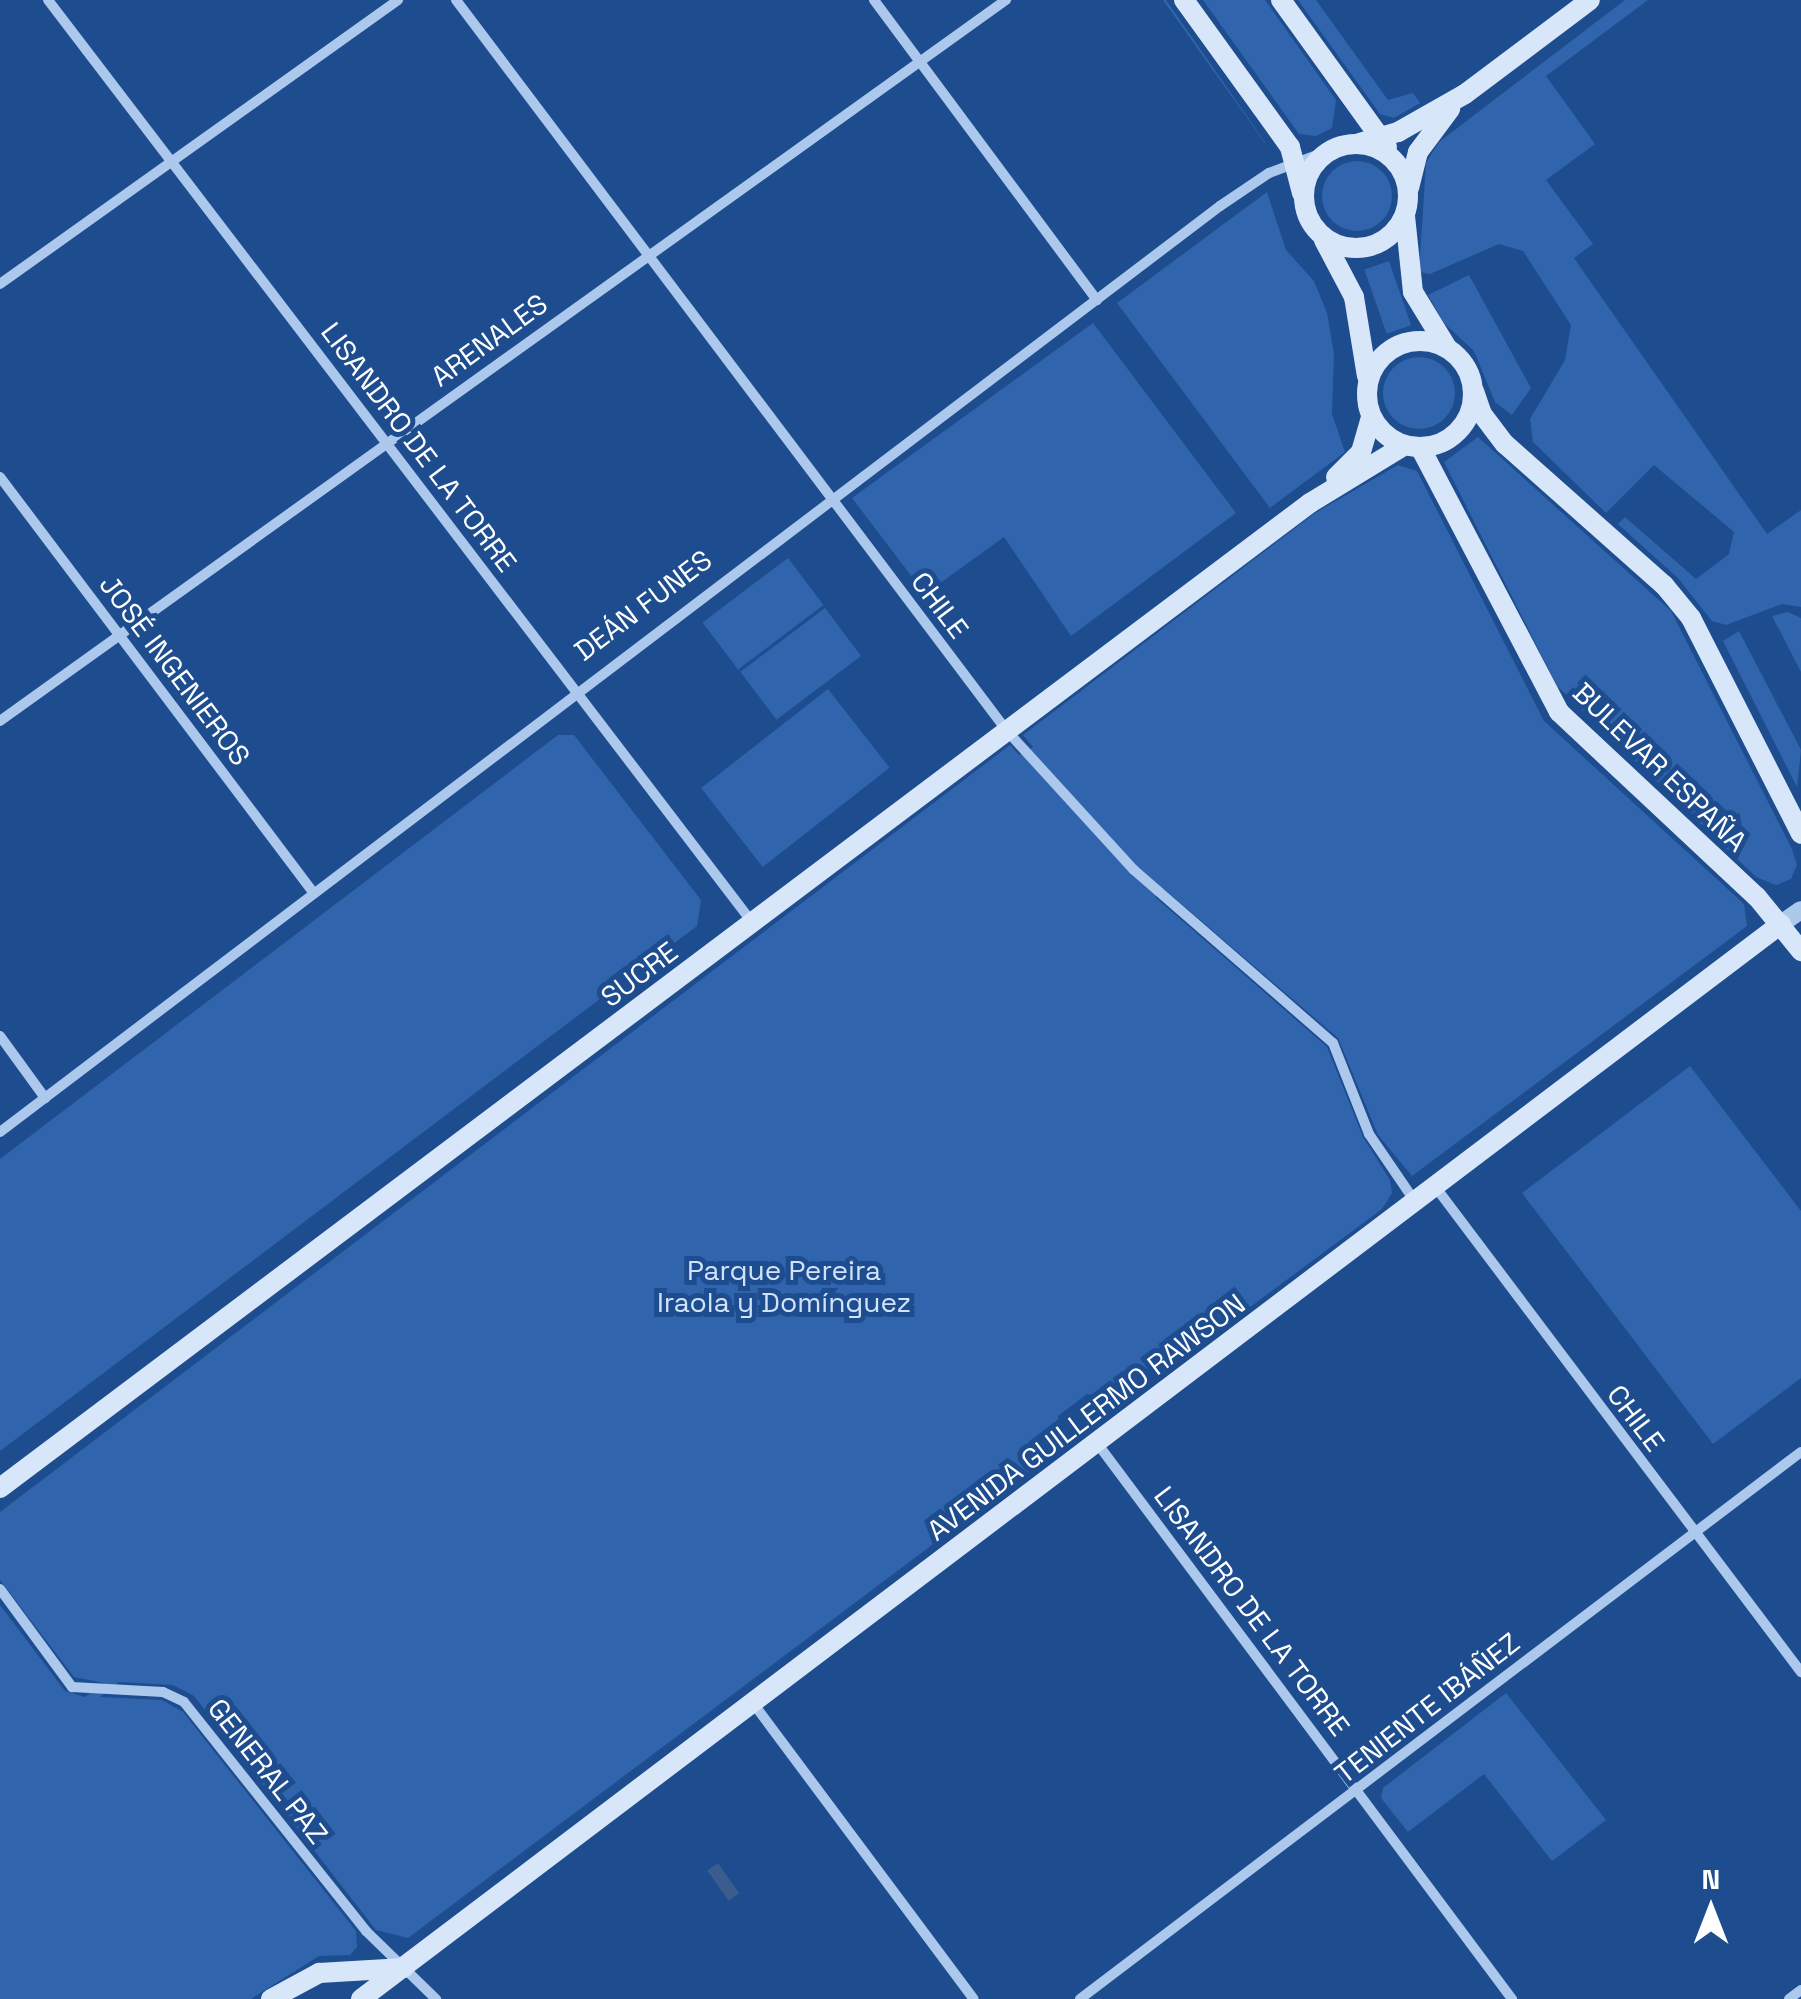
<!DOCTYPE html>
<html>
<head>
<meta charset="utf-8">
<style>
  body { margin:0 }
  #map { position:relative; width:1801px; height:1999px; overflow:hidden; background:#1d4c8f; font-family:"Space Grotesk",sans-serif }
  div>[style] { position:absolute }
  .green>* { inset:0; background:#3065ad; transform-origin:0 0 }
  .round { border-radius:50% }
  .water>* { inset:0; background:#3b5d8d; transform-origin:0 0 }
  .minor>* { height:10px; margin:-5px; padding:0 5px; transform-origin:5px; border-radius:5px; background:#acc8ed }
  .tertiary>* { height:18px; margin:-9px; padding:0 9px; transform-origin:9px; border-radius:9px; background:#acc8ed }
  .secondary>* { height:20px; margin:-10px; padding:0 10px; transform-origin:10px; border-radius:10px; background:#d8e6fa }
  .secondary>.ring { margin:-10px; padding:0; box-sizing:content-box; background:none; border:20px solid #d8e6fa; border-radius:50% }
  span { translate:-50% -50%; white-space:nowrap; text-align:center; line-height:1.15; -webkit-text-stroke:10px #1d4c8f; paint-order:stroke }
  .street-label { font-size:28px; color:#fff }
  .park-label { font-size:28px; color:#d1e3fa }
  .north { position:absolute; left:1661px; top:1859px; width:100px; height:100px; -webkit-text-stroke:8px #1d4c8f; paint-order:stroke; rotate:0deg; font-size:28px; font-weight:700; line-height:40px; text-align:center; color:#fff }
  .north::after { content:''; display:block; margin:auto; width:35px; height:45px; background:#fff; clip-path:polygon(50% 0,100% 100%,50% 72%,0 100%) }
</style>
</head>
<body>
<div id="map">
  <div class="green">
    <div style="clip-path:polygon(1163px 0,1166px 0,1267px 145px,1265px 143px)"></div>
    <div style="clip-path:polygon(1203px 0,1265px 0,1336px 100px,1332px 128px,1316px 136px,1299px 134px)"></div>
    <div style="clip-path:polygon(1298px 0,1316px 0,1388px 100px,1413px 93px,1420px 103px,1394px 118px,1380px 114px)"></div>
    <div style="clip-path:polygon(1625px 0,1648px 0,1546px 76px,1595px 144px,1546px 180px,1593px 244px,1574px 258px,1767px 534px,1801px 510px,1801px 607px,1782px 604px,1726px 625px,1712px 621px,1678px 578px,1618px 524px,1625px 517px,1696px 579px,1729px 554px,1734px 532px,1654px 465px,1606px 513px,1533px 442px,1530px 419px,1565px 360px,1571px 325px,1523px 251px,1499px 244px,1430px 274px,1419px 272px,1426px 163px,1439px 142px)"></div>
    <div class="round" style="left:1322px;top:161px;width:70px;height:70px"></div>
    <div style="clip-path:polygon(1267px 192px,1286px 250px,1314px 281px,1327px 313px,1334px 354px,1332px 414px,1345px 452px,1270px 508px,1117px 303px)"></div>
    <div style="left:1389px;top:261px;width:68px;height:26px;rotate:71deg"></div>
    <div style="clip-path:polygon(1469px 275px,1531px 388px,1512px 415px,1495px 402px,1474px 351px,1444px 323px,1428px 295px)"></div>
    <div style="clip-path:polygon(1093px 323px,1236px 513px,1071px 636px,1004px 537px,925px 594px,852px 498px)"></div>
    <div class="round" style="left:1383px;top:357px;width:72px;height:72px"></div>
    <div style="clip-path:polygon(1478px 437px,1671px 611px,1792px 849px,1797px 865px,1791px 879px,1776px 885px,1756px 877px,1557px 686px,1444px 462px)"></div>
    <div style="clip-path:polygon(1398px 465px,1417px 471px,1544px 721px,1744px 904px,1747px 926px,1412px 1176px,1378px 1135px,1338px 1038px,1164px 889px,1155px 897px,1327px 1047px,1363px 1137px,1390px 1180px,1392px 1193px,1382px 1209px,1183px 1357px,1163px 1357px,1108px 1397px,1087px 1394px,1058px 1416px,1060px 1449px,408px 1938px,376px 1930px,194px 1696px,173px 1685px,119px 1682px,100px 1697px,162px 1700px,183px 1712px,356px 1931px,357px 1947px,350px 1955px,319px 1956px,251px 1999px,0 1999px,0 1605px,65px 1691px,85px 1697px,104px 1683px,74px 1677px,0 1580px,0 1512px,1010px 745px,1019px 755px,1033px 747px,1023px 735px,1315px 513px)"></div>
    <div style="left:788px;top:558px;width:59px;height:107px;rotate:53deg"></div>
    <div style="left:825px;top:608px;width:60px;height:106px;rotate:53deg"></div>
    <div style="clip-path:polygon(1788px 612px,1801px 618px,1801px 672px,1772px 616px)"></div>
    <div style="clip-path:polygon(1739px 631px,1801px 750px,1797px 787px,1723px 641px)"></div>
    <div style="left:828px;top:689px;width:100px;height:161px;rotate:52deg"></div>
    <div style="clip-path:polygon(558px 735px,574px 735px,701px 900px,697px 926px,0 1451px,0 1159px)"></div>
    <div style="clip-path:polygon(1690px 1066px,1801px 1211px,1801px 1378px,1713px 1444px,1522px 1193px)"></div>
    <div style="clip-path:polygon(1506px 1693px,1606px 1820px,1552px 1861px,1484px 1774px,1408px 1832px,1381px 1798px,1383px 1788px)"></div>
  </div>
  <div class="water">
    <div style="left:718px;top:1863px;width:37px;height:13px;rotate:55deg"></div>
  </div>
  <div class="minor">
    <div style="left:48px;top:0;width:1160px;rotate:52.64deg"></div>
    <div style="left:456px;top:0;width:915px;rotate:52.99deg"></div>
    <div style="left:1007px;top:731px;width:188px;rotate:47.6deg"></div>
    <div style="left:1134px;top:870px;width:264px;rotate:41deg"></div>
    <div style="left:1333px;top:1043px;width:98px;rotate:68.4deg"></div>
    <div style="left:1369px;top:1134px;width:83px;rotate:55.7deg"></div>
    <div style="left:874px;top:0;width:374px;rotate:53.4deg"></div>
    <div style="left:0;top:284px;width:489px;rotate:-35.5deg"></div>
    <div style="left:0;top:477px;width:520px;rotate:52.98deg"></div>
    <div style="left:0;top:721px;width:1238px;rotate:-35.63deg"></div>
    <div style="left:0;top:1036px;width:77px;rotate:54deg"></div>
    <div style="left:0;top:1132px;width:1532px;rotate:-37.2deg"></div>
    <div style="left:1220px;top:206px;width:59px;rotate:-34deg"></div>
    <div style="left:1269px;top:173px;width:72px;rotate:-20.5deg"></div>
    <div style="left:1437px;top:1189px;width:605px;rotate:53deg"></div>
    <div style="left:1097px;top:1443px;width:694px;rotate:53.26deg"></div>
    <div style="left:0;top:1589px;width:122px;rotate:53.7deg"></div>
    <div style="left:72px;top:1687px;width:91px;rotate:3.1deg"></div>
    <div style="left:163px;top:1692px;width:23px;rotate:25deg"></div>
    <div style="left:184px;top:1702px;width:293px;rotate:51.5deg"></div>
    <div style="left:366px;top:1931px;width:98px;rotate:44.2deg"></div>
    <div style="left:753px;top:1703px;width:369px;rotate:53.3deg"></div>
    <div style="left:1080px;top:1999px;width:905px;rotate:-37.19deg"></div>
    <div style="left:1789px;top:1999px;width:15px;rotate:-37deg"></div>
  </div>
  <div class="tertiary">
    <div style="left:1781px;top:924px;width:24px;rotate:-35deg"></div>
  </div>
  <div class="secondary">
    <div style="left:1184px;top:0;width:181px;rotate:54.2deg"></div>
    <div style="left:1290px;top:147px;width:48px;rotate:75.4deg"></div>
    <div style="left:1281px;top:0;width:181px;rotate:54.2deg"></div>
    <div style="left:1359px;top:143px;width:41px;rotate:-15.8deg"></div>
    <div style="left:1398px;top:132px;width:77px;rotate:-29.6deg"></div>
    <div style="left:1465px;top:94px;width:156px;rotate:-36.9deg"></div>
    <div class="ring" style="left:1304px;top:144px;width:84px;height:84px"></div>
    <div style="left:1409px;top:188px;width:37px;rotate:-76deg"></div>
    <div style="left:1418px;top:152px;width:54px;rotate:-53.3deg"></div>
    <div style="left:1405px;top:216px;width:76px;rotate:84deg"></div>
    <div style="left:1413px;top:292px;width:63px;rotate:58.6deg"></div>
    <div style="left:1324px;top:240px;width:64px;rotate:62.2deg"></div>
    <div style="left:1354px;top:297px;width:80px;rotate:80.7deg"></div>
    <div class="ring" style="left:1367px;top:341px;width:86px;height:86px"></div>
    <div style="left:1474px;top:391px;width:24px;rotate:71deg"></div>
    <div style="left:1482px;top:414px;width:38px;rotate:53deg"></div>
    <div style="left:1505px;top:444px;width:213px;rotate:41.6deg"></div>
    <div style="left:1664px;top:585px;width:43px;rotate:50.7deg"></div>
    <div style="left:1691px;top:618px;width:242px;rotate:63deg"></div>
    <div style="left:1420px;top:447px;width:299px;rotate:62.3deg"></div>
    <div style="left:1559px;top:712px;width:271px;rotate:43.1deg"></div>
    <div style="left:1757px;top:897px;width:70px;rotate:50.8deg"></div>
    <div style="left:1336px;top:477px;width:35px;rotate:-45deg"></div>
    <div style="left:1361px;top:452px;width:37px;rotate:-74deg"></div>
    <div style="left:0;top:1488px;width:1639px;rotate:-36.94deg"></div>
    <div style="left:1310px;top:503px;width:111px;rotate:-31.4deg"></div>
    <div style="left:271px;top:1999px;width:55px;rotate:-28.4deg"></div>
    <div style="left:319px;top:1973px;width:85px;rotate:-3.4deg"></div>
    <div style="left:361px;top:1999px;width:1781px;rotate:-37.13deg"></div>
  </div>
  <div class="street-label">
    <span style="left:489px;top:340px;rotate:-36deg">ARENALES</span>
    <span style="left:419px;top:447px;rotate:53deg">LISANDRO DE LA TORRE</span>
    <span style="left:643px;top:605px;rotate:-37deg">DEÁN FUNES</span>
    <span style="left:940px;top:605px;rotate:53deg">CHILE</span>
    <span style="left:175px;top:670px;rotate:53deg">JOSÉ INGENIEROS</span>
    <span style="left:1660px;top:767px;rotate:44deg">BULEVAR ESPAÑA</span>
    <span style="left:639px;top:974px;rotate:-37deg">SUCRE</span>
    <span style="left:1086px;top:1417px;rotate:-37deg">AVENIDA GUILLERMO RAWSON</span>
    <span style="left:1636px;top:1418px;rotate:53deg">CHILE</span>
    <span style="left:1252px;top:1611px;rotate:53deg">LISANDRO DE LA TORRE</span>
    <span style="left:1427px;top:1708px;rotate:-38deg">TENIENTE IBÁÑEZ</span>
    <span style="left:268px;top:1771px;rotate:52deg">GENERAL PAZ</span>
  </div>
  <div class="park-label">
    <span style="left:784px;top:1286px">Parque Pereira<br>Iraola y Domínguez</span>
  </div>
  <div class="north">N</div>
</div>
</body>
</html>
